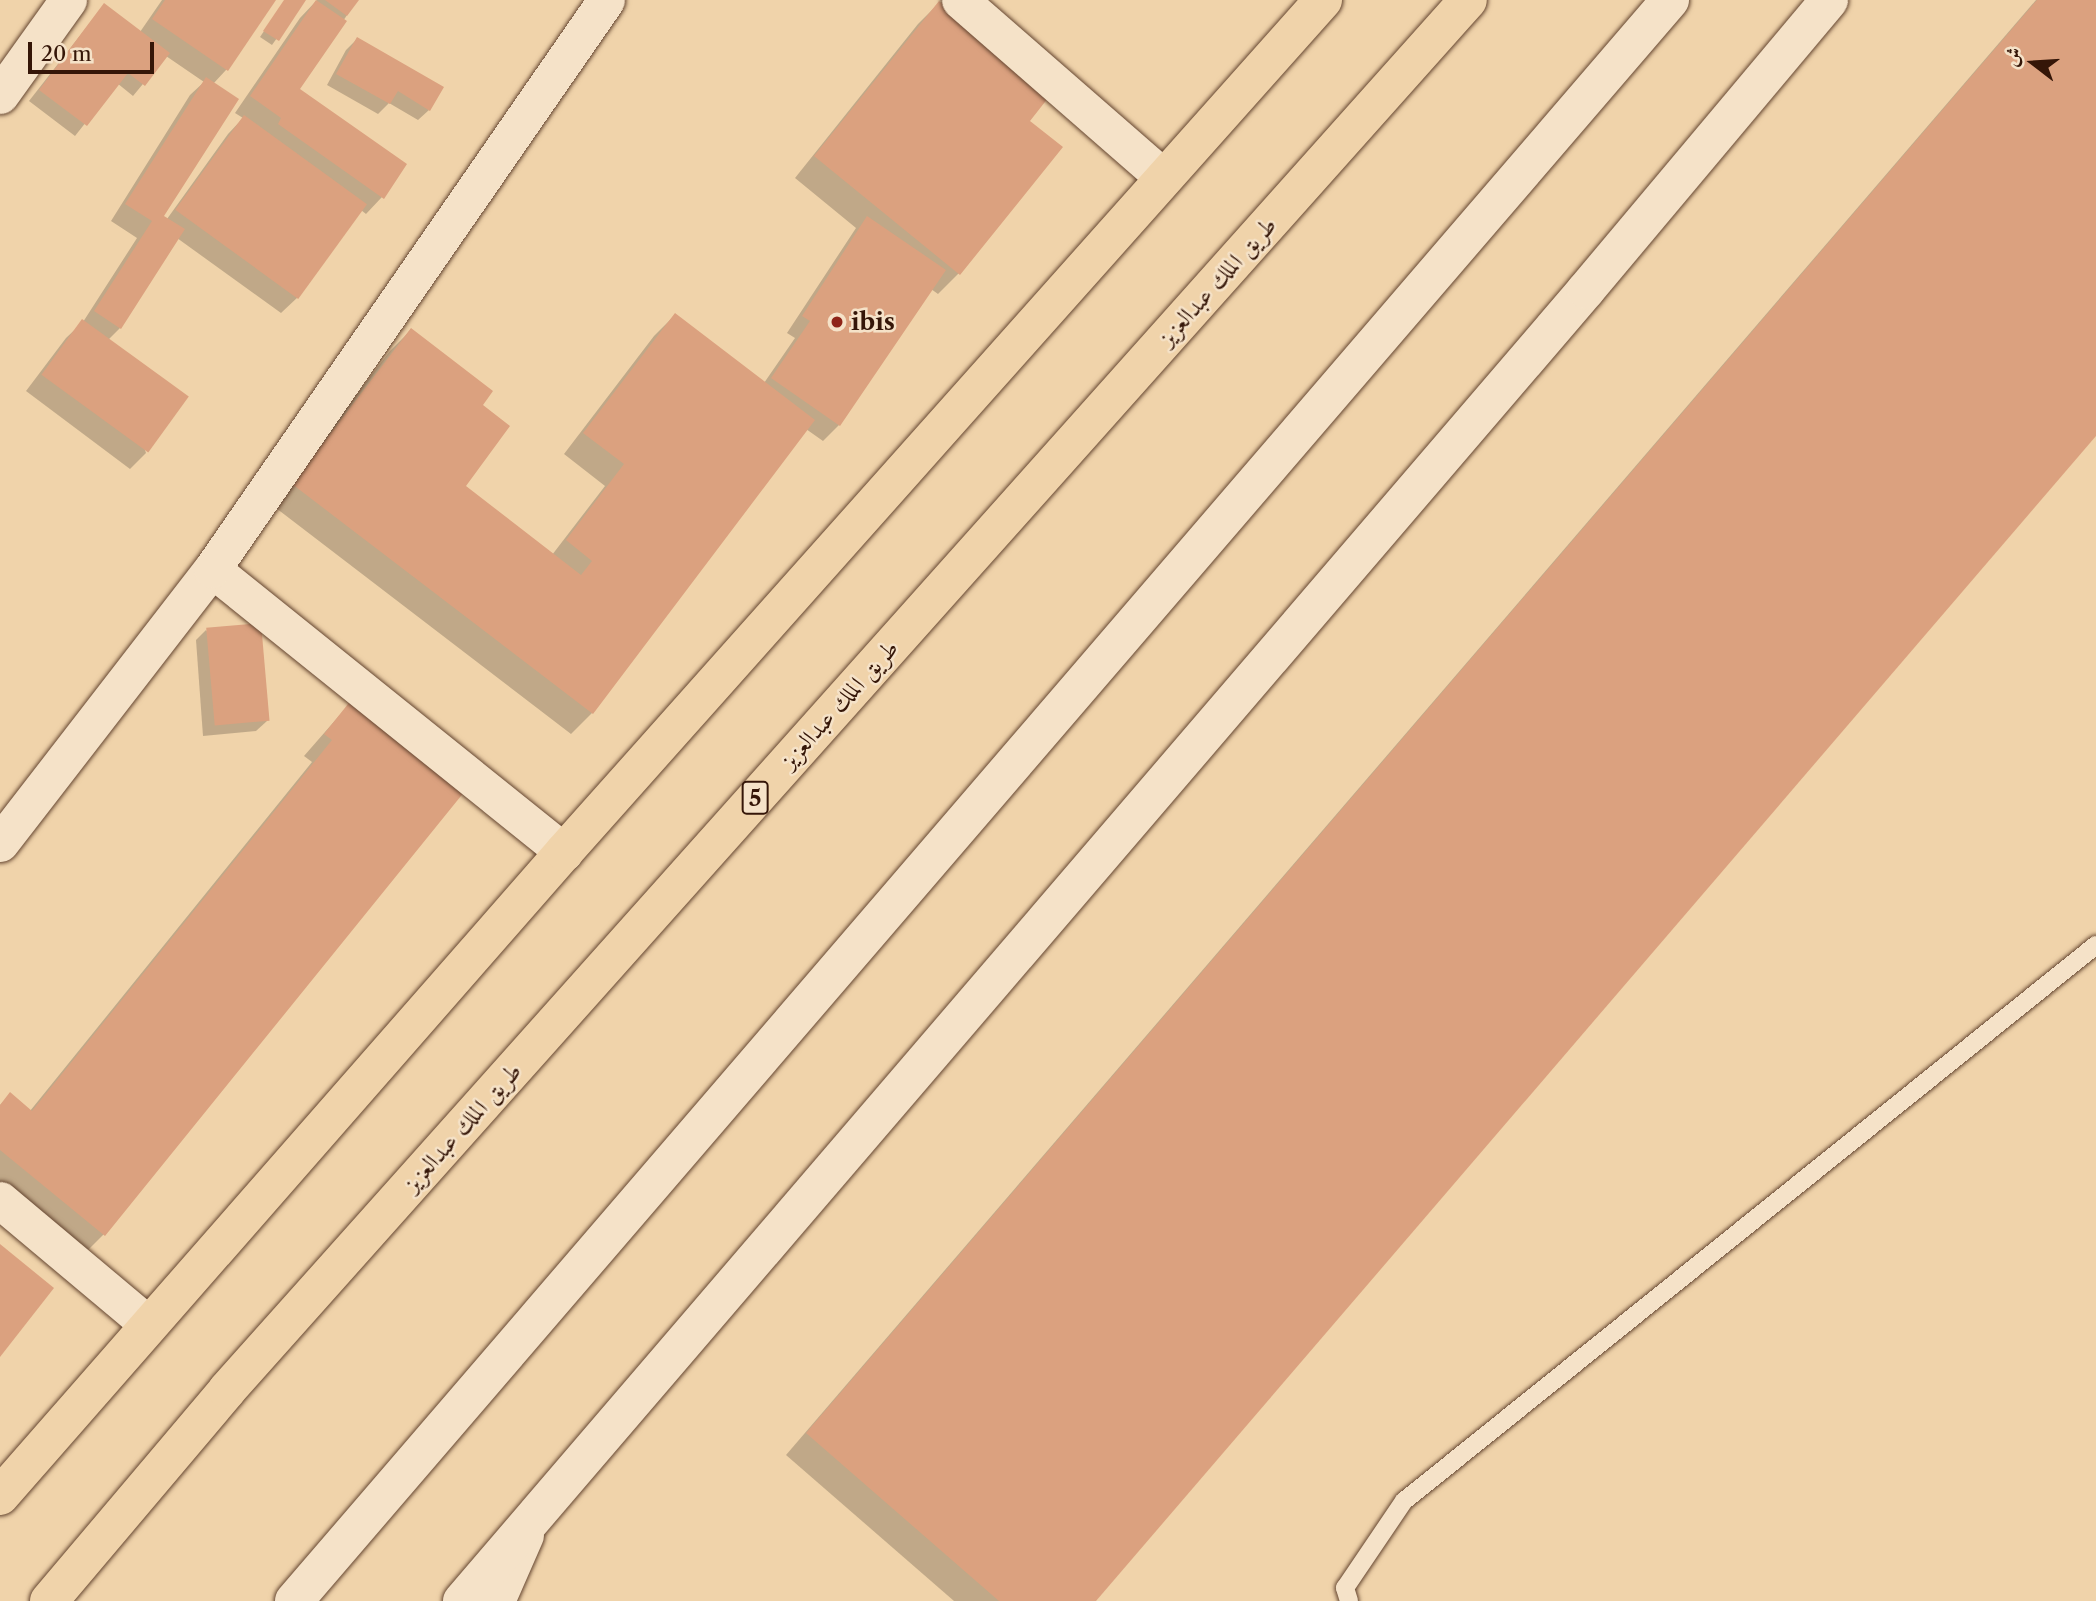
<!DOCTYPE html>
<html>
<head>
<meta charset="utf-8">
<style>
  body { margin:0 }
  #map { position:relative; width:2096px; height:1601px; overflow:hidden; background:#f0d3aa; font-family:"Libre Caslon Text",Amiri,serif }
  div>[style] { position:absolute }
  .shadow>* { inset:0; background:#0003 }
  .building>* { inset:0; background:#dba17f; transform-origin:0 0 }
  .roads { filter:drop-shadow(0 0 2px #644530) drop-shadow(0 0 2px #644530) }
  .service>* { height:18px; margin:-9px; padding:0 9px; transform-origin:9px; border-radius:9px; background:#f5e2c8 }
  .minor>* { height:37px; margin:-18.5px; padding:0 18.5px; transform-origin:18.5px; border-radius:18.5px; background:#f5e2c8 }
  .secondary>* { height:38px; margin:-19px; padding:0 19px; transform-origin:19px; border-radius:19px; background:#f5e2c8 }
  .trunk>* { height:38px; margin:-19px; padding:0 19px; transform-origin:19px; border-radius:19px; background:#f0d3aa }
  .dots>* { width:19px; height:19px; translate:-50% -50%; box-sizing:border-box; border:4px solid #f5e2c8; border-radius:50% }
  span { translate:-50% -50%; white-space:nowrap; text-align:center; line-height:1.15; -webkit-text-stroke:5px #f5e2c8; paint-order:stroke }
  .shield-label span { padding:2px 5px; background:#f5e2c8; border:2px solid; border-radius:5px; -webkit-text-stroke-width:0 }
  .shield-label { font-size:23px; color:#351608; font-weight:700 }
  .street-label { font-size:24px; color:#351608 }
  .poi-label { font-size:24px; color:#351608; font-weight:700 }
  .left { translate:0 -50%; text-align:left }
  .north { position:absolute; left:1998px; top:28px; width:70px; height:70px; -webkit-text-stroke:5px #f5e2c8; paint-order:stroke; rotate:287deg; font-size:19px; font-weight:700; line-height:28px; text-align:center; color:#351608 }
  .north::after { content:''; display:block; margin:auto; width:24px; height:32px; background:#351608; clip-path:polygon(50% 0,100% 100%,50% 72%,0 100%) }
  .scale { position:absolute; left:28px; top:42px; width:126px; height:32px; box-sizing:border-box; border:4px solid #351608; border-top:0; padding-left:9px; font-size:21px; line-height:24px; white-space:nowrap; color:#351608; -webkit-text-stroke:5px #f5e2c8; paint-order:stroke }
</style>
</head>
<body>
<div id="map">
  <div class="shadow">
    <div style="clip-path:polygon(162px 0,274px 0,226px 70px,213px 84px,162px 216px,167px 219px,228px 134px,243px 118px,235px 113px,300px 18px,317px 0,357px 0,298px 89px,382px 197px,366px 214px,361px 210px,298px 297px,281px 313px,177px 238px,120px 328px,108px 340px,146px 453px,130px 469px,26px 391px,66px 338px,83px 322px,137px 238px,111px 221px,190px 95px,204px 82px,166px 56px,133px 96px,117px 83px,75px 136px,29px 101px,104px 5px,140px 32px)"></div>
    <div style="clip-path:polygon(285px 0,304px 0,272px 45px,260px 37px)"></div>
    <div style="clip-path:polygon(2036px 0,2096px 0,2096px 434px,1094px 1601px,954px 1601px,786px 1455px)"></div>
    <div style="clip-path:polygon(939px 3px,959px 273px,938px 294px,931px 289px,839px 425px,823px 441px,806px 429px,592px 713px,571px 734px,272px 505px,390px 351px,411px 330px,480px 405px,463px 486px,552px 555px,605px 486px,564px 454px,654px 336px,675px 315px,764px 383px,795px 338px,787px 333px,856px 228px,795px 178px,918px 24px)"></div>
    <div style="clip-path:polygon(357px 39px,429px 110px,418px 120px,389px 103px,378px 114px,327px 85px,346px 50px)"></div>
    <div style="clip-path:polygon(206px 630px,267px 721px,256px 731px,203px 736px,196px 640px)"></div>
    <div style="clip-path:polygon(352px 701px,463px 791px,103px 1235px,82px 1256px,0 1189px,0 1105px,10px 1095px,30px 1111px,312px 762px,304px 756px)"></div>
  </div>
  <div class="building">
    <div style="clip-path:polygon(165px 0,276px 0,228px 71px,152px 19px)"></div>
    <div style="clip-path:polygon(284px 0,306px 0,279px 41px,263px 31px)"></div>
    <div style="clip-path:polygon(316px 0,347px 21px,300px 89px,407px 164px,384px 199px,278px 124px,281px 118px,250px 96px)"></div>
    <div style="clip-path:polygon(325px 0,359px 0,347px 16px)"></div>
    <div style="clip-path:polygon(2037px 0,2096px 0,2096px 436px,1096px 1601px,999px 1601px,806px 1433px)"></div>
    <div style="clip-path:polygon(939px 1px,1052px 93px,1030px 121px,1063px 147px,960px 275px,814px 156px)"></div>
    <div style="clip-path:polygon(104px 3px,170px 53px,145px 86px,128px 73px,87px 126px,39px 90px)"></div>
    <div style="clip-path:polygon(357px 37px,444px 87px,430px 111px,398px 91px,390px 104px,336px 74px)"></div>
    <div style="clip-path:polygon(206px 77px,239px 99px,164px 216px,185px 229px,121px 329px,94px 311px,152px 221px,125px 204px)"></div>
    <div style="left:244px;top:115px;width:152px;height:117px;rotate:36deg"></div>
    <div style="clip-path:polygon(867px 216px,946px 270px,840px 426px,771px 378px,810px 321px,802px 316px)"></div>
    <div style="clip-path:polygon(675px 313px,815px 420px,593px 714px,292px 484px,411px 328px,493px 391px,483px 405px,510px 426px,466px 486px,581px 575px,592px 561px,566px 540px,624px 464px,583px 433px)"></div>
    <div style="left:82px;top:319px;width:132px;height:69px;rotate:36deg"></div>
    <div style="left:261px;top:623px;width:98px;height:55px;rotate:85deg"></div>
    <div style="clip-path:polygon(352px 699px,465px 791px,105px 1236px,0 1150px,0 1105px,10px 1092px,32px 1111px,332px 740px,324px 734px)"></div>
    <div style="clip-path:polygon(0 1244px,54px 1288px,0 1357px)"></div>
  </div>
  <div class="roads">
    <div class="service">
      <div style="left:1349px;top:1601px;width:14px;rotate:-107deg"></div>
      <div style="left:1345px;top:1588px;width:105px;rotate:-55.9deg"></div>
      <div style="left:1404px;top:1501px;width:888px;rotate:-38.78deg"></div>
    </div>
    <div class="minor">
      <div style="left:960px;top:0;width:269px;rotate:41.1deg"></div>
      <div style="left:0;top:95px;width:117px;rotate:-54.4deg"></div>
      <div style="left:212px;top:569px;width:452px;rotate:38.8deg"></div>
      <div style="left:0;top:843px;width:346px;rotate:-52.3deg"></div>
      <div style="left:212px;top:569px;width:692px;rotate:-55.3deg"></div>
      <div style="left:0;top:1200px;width:194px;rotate:40deg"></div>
      <div style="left:496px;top:1601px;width:72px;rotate:-66.3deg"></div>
    </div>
    <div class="secondary">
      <div style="left:294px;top:1601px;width:2111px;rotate:-49.32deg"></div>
      <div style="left:462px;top:1601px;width:1727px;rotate:-49.39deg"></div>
      <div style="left:1586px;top:290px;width:378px;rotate:-50deg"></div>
    </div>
    <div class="trunk">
      <div style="left:0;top:1496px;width:856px;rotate:-48.79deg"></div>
      <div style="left:564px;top:852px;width:1141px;rotate:-48.3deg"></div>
      <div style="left:49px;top:1601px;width:276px;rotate:-49.8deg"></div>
      <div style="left:227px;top:1390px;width:1863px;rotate:-48.24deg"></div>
    </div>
  </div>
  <div class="dots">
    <div style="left:837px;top:322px;background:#8f2418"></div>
  </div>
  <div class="shield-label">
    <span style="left:755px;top:798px">5</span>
  </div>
  <div class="street-label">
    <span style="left:1217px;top:281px;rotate:-48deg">طريق الملك عبدالعزيز</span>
    <span style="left:839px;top:704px;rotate:-48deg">طريق الملك عبدالعزيز</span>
    <span style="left:462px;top:1127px;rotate:-48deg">طريق الملك عبدالعزيز</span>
  </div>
  <div class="poi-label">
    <span class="left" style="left:851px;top:322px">ibis</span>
  </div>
  <div class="north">ش</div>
  <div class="scale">20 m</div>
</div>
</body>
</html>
